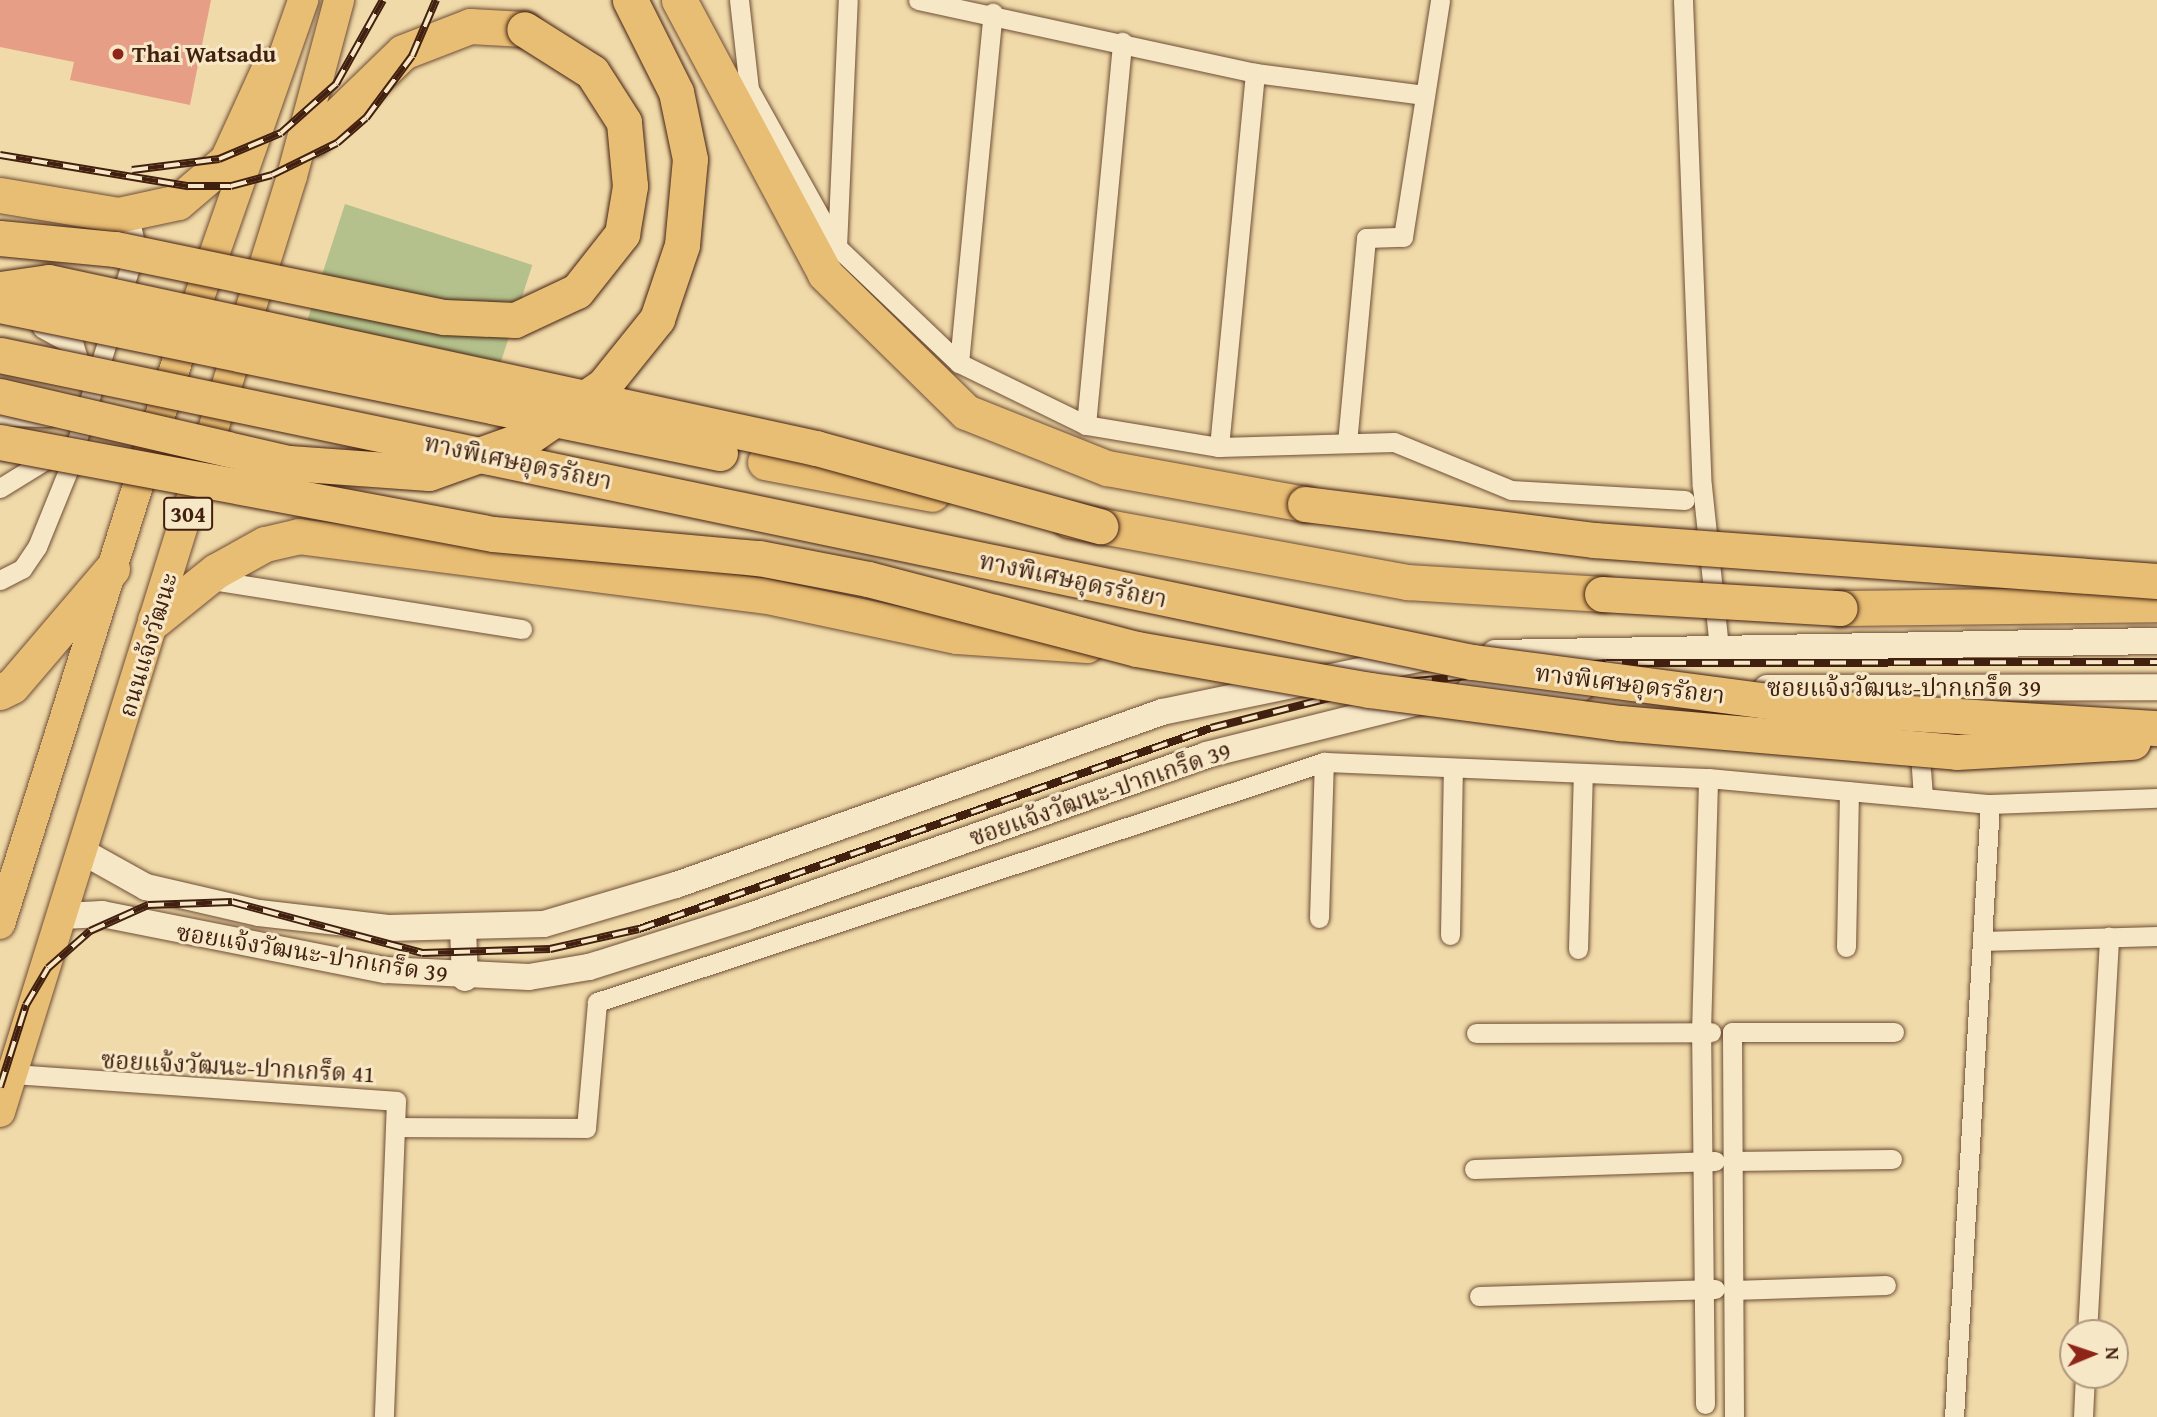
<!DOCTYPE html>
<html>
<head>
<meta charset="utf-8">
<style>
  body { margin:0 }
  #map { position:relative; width:2157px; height:1417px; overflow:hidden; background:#f1daa9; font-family:"Gentium Book Plus","Noto Serif Thai",serif }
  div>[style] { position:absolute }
  .green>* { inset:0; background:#b4c18c; transform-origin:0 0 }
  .building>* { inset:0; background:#e79e87 }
  .roads { filter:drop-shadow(0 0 2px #6e4e36) drop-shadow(0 0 2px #6e4e36) }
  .street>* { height:19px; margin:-9.5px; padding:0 9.5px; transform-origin:9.5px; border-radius:9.5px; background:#f6e7c7 }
  .secondary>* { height:26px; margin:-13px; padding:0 13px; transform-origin:13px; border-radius:13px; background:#f6e7c7 }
  .primary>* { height:30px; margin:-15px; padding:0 15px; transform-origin:15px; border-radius:15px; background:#e8bd74 }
  .highway>* { height:35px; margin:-17.5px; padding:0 17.5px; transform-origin:17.5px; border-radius:17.5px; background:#e8bd74 }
  .rail>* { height:8px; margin-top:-4px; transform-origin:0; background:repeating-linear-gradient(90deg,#f6e7c7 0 16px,#422010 0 32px); box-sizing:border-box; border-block:2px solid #422010 }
  .bridges { filter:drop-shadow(0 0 2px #422010) drop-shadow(0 0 2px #422010) }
  .highway-bridge>* { height:35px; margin:-17.5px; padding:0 17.5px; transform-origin:17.5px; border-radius:17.5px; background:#e8bd74 }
  .dots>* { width:19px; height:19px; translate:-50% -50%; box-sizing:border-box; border:4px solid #f6e7c7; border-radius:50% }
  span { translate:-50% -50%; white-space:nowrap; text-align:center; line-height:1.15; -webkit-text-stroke:6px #f6e7c7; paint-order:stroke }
  .shield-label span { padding:2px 5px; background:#f6e7c7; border:2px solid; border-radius:5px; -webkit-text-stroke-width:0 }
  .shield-label { font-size:23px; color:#422010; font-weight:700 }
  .poi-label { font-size:24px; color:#422010; font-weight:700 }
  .left { translate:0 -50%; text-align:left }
  .street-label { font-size:24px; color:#422010 }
  .north { position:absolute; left:2059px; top:1319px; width:70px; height:70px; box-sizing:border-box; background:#f6e7c7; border:2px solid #ae977e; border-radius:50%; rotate:88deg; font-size:19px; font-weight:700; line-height:28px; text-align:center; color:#422010 }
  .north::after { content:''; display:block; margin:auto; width:24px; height:32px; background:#8f2418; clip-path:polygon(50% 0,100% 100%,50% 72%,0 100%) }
</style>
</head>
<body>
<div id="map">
  <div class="green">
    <div style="left:345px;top:204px;width:197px;height:160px;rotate:18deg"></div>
  </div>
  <div class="building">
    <div style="clip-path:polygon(0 0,211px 0,190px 105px,70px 80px,74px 62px,0 47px)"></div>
  </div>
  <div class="roads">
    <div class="street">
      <div style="left:739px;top:0;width:90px;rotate:83.6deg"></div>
      <div style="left:749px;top:89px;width:181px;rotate:60.9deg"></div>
      <div style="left:837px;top:247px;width:168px;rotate:43.6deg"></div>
      <div style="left:959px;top:363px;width:141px;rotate:26deg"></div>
      <div style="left:1086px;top:425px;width:135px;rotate:9.4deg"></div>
      <div style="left:1219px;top:447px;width:175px;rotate:-1.6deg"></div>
      <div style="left:1394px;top:442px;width:126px;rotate:22.3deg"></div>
      <div style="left:1511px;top:490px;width:174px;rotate:3.3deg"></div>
      <div style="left:918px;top:0;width:345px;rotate:12.2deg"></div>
      <div style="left:1255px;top:73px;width:171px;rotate:7.4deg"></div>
      <div style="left:1683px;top:0;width:486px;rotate:87.8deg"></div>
      <div style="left:1702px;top:486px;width:162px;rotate:84deg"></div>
      <div style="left:837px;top:247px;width:247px;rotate:-87.5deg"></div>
      <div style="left:42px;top:328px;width:37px;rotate:29deg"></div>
      <div style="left:74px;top:346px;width:33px;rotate:72deg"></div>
      <div style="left:959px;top:363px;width:352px;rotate:-84.5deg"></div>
      <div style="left:0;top:416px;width:48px;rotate:1.2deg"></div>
      <div style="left:1086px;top:425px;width:385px;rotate:-84.6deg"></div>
      <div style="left:1347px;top:443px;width:206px;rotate:-84.7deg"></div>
      <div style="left:1366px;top:238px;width:37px;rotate:-2deg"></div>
      <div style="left:1403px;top:237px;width:240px;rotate:-81.1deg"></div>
      <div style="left:1219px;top:447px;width:376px;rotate:-84.5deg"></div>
      <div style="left:0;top:488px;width:70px;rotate:-31.7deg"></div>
      <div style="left:206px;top:579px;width:320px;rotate:9deg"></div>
      <div style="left:0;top:580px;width:25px;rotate:-27deg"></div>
      <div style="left:22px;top:569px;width:27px;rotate:-56deg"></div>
      <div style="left:37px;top:547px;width:80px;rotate:-67.9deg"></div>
      <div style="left:67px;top:473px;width:236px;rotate:-73deg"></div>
      <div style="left:136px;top:247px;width:22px;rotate:-103deg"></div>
      <div style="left:131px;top:226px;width:17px;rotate:-140deg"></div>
      <div style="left:1919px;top:740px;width:57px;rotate:86deg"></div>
      <div style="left:1319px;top:918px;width:156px;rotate:-88.2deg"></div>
      <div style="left:1450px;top:935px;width:167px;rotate:-89deg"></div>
      <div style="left:1982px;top:941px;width:175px;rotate:-1.6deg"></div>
      <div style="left:1846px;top:947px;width:156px;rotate:-88.9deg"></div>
      <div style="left:1578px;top:949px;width:175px;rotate:-88.4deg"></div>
      <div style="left:1476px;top:1033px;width:235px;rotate:-0.2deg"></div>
      <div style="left:12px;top:1074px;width:385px;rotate:4deg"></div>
      <div style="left:396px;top:1101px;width:316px;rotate:92.2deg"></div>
      <div style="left:395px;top:1127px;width:191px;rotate:0.3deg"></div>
      <div style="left:586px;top:1128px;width:126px;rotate:-85deg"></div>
      <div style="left:597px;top:1002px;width:766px;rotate:-18.27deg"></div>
      <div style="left:1324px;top:762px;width:384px;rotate:2.4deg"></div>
      <div style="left:1708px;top:778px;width:283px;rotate:5.3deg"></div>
      <div style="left:1990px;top:804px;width:167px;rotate:-2.1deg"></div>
      <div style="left:1732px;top:1161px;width:160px;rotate:-0.7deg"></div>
      <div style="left:1474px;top:1169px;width:241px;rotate:-1.9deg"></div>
      <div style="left:1733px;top:1290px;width:153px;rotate:-1.9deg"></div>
      <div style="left:1479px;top:1296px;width:236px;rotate:-1.7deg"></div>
      <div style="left:2087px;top:1333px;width:397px;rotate:-86.8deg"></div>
      <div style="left:1705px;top:1404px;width:372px;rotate:-90.6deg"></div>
      <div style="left:1701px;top:1032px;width:254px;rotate:-88.4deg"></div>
      <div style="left:1734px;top:1417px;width:385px;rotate:-90.3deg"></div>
      <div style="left:1732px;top:1032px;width:162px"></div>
      <div style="left:1954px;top:1417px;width:614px;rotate:-86.64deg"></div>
      <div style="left:2083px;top:1417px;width:42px;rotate:-87.3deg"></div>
    </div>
    <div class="secondary">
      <div style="left:1495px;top:653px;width:662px;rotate:-1.04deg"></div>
      <div style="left:1767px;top:688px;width:390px;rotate:-0.1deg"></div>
      <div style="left:1469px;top:691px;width:112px;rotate:-1.5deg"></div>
      <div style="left:85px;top:853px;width:70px;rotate:29.1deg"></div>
      <div style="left:146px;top:887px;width:116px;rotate:13deg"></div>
      <div style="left:259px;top:913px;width:130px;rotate:6.6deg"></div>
      <div style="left:388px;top:928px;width:156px;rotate:-1.5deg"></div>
      <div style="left:544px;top:924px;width:138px;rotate:-16.5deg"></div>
      <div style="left:676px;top:885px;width:516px;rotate:-19.59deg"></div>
      <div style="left:1162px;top:712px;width:272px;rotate:-11.7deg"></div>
      <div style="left:63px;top:916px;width:39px;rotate:-3deg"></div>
      <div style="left:102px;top:914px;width:289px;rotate:11.2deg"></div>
      <div style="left:386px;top:970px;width:143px;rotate:2.8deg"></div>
      <div style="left:529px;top:977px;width:61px;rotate:-9.5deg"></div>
      <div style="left:589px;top:967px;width:166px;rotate:-17.6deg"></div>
      <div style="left:747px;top:917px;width:487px;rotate:-19.4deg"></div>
      <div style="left:1206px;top:755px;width:223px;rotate:-14deg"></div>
      <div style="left:463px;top:929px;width:49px;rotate:87.7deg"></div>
    </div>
    <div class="primary">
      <div style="left:0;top:924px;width:600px;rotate:-72.53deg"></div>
      <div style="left:180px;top:352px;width:373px;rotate:-70.7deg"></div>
      <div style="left:0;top:1112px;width:980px;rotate:-72.67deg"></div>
      <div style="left:292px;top:176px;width:182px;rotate:-75deg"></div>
    </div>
    <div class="highway">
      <div style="left:679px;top:0;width:310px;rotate:61.9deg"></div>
      <div style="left:825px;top:274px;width:197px;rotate:44.4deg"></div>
      <div style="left:966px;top:412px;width:152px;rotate:21.7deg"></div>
      <div style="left:1107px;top:468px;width:201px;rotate:10.3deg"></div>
      <div style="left:313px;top:139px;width:125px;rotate:-44deg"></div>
      <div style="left:403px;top:52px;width:72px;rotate:-21.2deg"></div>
      <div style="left:470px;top:26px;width:54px;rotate:3.2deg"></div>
      <div style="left:0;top:195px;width:120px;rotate:9.6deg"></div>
      <div style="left:118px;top:215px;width:61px;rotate:-12.2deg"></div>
      <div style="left:178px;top:202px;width:65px;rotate:-40.6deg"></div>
      <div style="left:227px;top:160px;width:103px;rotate:-65.4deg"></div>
      <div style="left:765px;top:462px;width:170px;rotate:10.8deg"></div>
      <div style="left:1069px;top:520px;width:345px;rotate:10.4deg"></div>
      <div style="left:1408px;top:582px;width:194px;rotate:3.5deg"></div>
      <div style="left:1840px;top:608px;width:317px;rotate:-0.7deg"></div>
      <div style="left:155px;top:620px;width:78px;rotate:-38.8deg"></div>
      <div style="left:216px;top:571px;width:56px;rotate:-28.9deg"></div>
      <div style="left:265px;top:544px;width:35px;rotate:-13deg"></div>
      <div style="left:299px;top:536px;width:467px;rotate:7.3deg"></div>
      <div style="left:762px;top:595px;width:199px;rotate:11.9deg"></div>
      <div style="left:957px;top:636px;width:130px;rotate:4deg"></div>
      <div style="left:0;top:692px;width:13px;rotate:-27deg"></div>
      <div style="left:12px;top:686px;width:154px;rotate:-49.5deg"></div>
    </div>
  </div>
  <div class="rail">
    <div style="left:0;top:155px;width:191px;rotate:9.4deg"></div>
    <div style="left:188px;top:186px;width:43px"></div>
    <div style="left:231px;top:186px;width:42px;rotate:-15deg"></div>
    <div style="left:272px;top:175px;width:72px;rotate:-26.2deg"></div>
    <div style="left:337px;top:143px;width:38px;rotate:-41deg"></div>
    <div style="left:366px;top:118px;width:77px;rotate:-53.4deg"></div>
    <div style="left:412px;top:56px;width:61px;rotate:-66.8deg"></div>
    <div style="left:132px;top:170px;width:88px;rotate:-7.2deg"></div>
    <div style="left:219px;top:159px;width:67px;rotate:-22.8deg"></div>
    <div style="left:281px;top:133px;width:74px;rotate:-41.7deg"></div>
    <div style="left:336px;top:84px;width:96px;rotate:-60.8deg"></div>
    <div style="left:0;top:1087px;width:86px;rotate:-72.4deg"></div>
    <div style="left:26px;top:1005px;width:43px;rotate:-59.3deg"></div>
    <div style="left:48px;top:968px;width:56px;rotate:-41.4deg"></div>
    <div style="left:90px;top:931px;width:64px;rotate:-24.1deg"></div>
    <div style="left:148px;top:905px;width:84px;rotate:-2deg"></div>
    <div style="left:232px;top:902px;width:197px;rotate:15deg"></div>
    <div style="left:422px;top:953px;width:128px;rotate:-1.8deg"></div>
    <div style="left:550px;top:949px;width:91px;rotate:-12.7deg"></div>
    <div style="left:639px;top:929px;width:606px;rotate:-19.36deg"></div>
    <div style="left:1211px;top:728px;width:179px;rotate:-14.3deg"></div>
    <div style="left:1384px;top:684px;width:223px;rotate:-5.4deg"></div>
    <div style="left:1606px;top:663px;width:551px;rotate:-0.1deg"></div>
  </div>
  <div class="bridges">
    <div class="highway-bridge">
      <div style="left:0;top:238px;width:116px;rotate:5.5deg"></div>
      <div style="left:115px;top:249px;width:336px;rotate:11.7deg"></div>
      <div style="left:444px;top:317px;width:71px;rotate:2.4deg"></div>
      <div style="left:515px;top:320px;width:68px;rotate:-25.1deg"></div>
      <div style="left:577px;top:291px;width:73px;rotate:-51.7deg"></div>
      <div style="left:622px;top:234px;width:49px;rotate:-80.5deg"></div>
      <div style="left:630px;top:186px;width:64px;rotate:-95.4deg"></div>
      <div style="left:624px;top:122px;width:59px;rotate:-122.6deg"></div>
      <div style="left:592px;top:72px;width:80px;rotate:-147.7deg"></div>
      <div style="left:0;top:289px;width:49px;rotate:-8.1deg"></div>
      <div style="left:49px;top:282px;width:785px;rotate:12.21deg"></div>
      <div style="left:816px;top:448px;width:295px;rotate:15.4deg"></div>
      <div style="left:0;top:305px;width:735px;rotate:11.62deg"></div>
      <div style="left:0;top:355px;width:1504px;rotate:11.78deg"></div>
      <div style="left:1472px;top:662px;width:343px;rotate:7.5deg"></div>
      <div style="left:1812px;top:707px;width:346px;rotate:3.5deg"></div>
      <div style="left:0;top:396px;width:297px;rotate:13.1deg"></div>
      <div style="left:289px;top:463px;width:140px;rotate:4.1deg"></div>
      <div style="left:429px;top:473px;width:104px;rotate:-19.7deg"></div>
      <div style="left:527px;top:438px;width:93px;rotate:-34.5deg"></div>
      <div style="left:604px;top:385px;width:85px;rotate:-51.2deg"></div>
      <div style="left:657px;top:319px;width:78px;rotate:-71.3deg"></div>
      <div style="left:682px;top:245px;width:86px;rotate:-84.7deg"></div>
      <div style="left:690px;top:159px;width:68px;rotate:-101.8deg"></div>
      <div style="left:676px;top:92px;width:103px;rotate:-116.6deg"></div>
      <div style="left:0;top:442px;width:502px;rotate:10.57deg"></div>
      <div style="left:493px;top:534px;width:267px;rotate:5.2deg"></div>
      <div style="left:759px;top:558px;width:111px;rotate:10.9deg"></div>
      <div style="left:868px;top:579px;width:278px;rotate:14.6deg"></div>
      <div style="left:1137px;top:649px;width:236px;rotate:10deg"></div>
      <div style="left:1369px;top:690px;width:253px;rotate:7.5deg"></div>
      <div style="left:1620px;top:723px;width:338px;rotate:4.9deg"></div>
      <div style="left:1957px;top:752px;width:176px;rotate:-3.3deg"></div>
      <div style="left:1305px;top:504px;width:291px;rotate:7.1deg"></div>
      <div style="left:1594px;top:540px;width:564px;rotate:4.17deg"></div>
      <div style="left:1602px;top:594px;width:238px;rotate:3.4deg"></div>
    </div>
  </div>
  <div class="dots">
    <div style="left:118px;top:54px;background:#8f2418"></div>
  </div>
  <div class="shield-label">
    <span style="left:188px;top:514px">304</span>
  </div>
  <div class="poi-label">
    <span class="left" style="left:132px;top:54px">Thai Watsadu</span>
  </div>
  <div class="street-label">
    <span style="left:518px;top:462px;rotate:12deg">ทางพิเศษอุดรรัถยา</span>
    <span style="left:1073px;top:580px;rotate:12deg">ทางพิเศษอุดรรัถยา</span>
    <span style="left:148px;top:645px;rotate:-73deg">ถนนแจ้งวัฒนะ</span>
    <span style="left:1630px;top:684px;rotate:7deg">ทางพิเศษอุดรรัถยา</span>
    <span style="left:1904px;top:688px">ซอยแจ้งวัฒนะ-ปากเกร็ด 39</span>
    <span style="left:1100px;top:794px;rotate:-19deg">ซอยแจ้งวัฒนะ-ปากเกร็ด 39</span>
    <span style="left:312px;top:953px;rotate:9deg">ซอยแจ้งวัฒนะ-ปากเกร็ด 39</span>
    <span style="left:238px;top:1067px;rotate:3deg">ซอยแจ้งวัฒนะ-ปากเกร็ด 41</span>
  </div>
  <div class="north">N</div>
</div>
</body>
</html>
